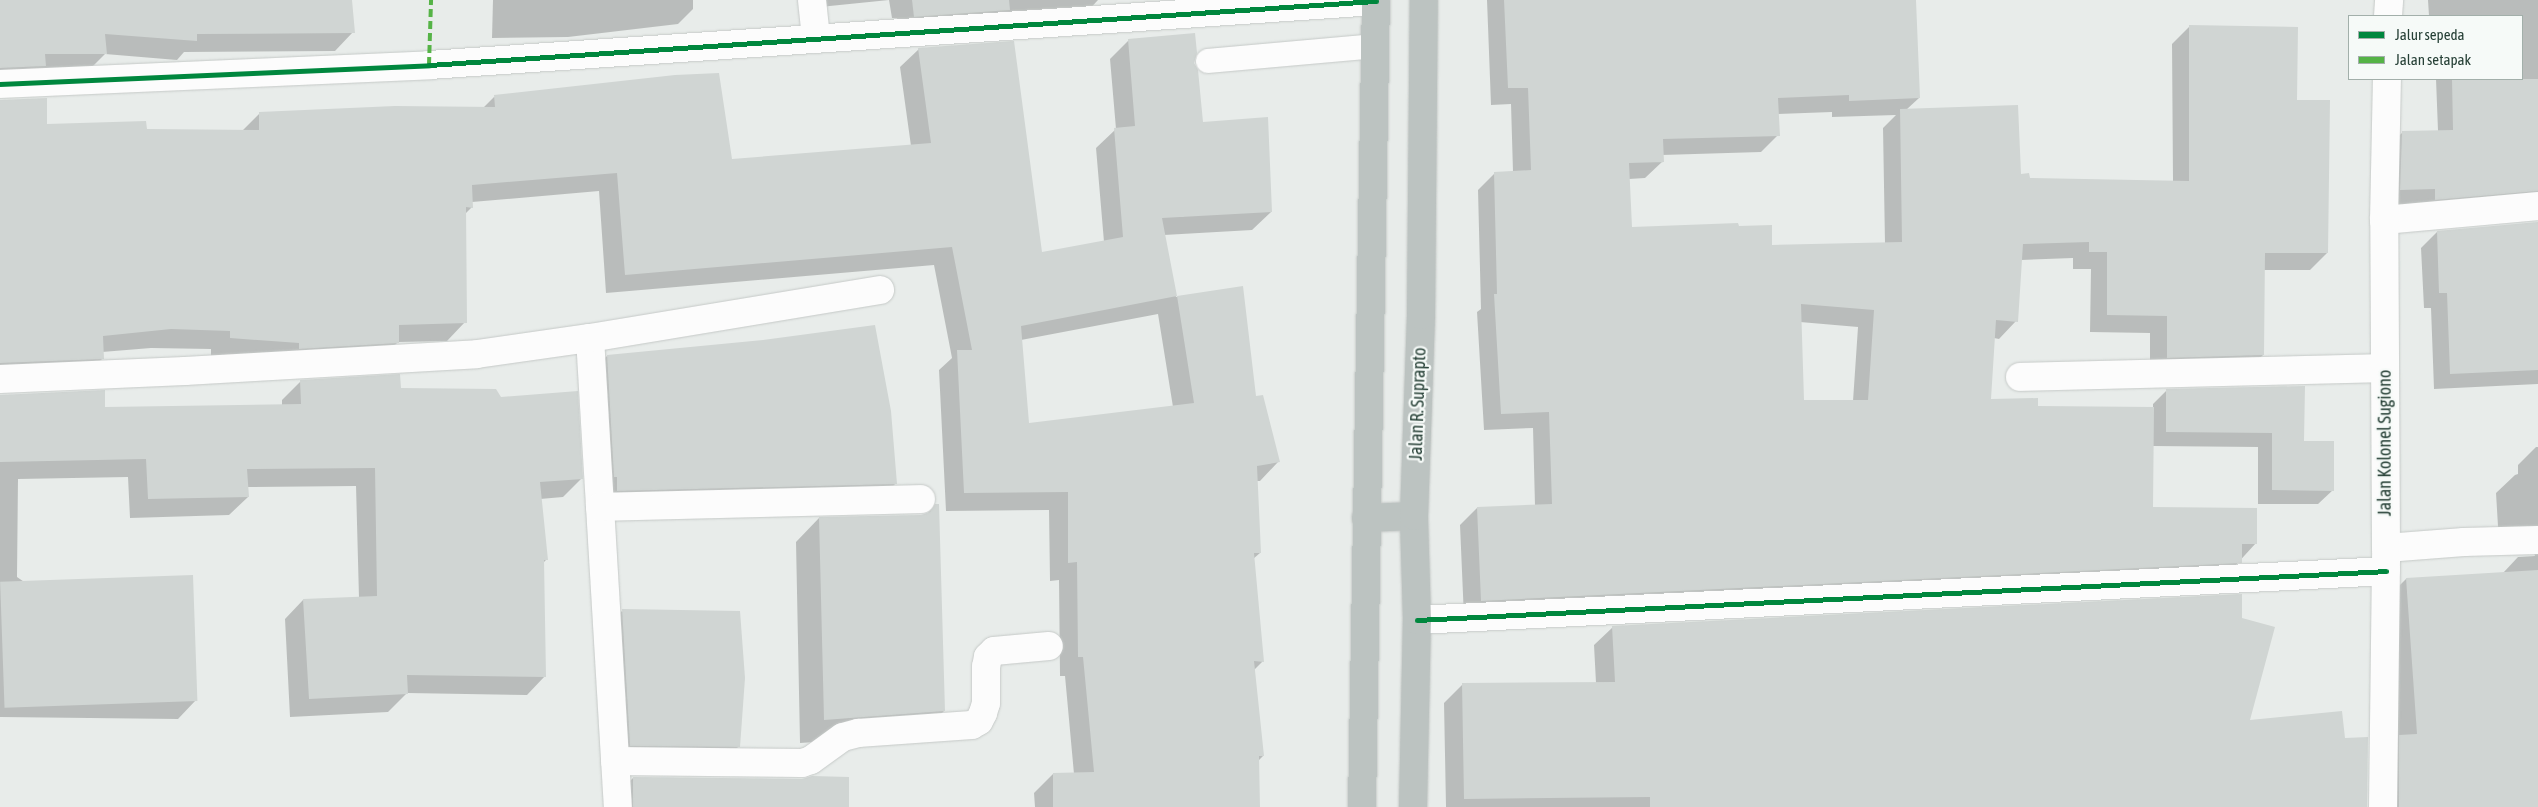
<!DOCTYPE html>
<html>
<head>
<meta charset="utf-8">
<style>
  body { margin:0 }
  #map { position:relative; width:2538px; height:807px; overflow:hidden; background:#e8ecea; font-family:"Asap Condensed",sans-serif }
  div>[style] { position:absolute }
  .shadow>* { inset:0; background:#0003 }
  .building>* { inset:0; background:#d0d5d3; transform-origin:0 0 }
  .roads { filter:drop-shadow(0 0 1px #c5c9c7) drop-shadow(0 0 1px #c5c9c7) }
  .lane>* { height:24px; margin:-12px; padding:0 12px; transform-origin:12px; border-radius:12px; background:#fcfcfc }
  .street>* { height:28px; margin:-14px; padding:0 14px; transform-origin:14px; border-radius:14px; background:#fcfcfc }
  .highway>* { height:28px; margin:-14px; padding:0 14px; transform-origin:14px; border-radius:14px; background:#bcc3c1 }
  .quiet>* { height:4px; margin-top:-2px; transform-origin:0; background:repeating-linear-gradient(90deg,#55b346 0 8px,transparent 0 12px) }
  .cycleway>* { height:5px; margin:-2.5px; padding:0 2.5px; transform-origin:2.5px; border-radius:2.5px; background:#00873e }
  span { translate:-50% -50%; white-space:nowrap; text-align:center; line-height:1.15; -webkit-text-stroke:4.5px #f6faf8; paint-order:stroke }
  .street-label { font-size:18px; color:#253f35 }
  .legend { position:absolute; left:2348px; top:15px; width:175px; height:65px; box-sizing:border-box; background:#f6faf8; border:1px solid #a2afaa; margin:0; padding:6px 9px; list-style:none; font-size:15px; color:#253f35 }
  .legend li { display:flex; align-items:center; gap:10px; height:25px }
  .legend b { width:25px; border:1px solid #a2afaa }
</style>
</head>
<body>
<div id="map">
  <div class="shadow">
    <div style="clip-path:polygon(0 0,351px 0,353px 32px,335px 51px,184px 52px,177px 60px,105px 54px,87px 72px,0 87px)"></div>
    <div style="clip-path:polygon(493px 0,693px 0,693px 9px,678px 24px,568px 37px,492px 38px)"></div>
    <div style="clip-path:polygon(798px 0,1098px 0,1085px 14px,899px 32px,897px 18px,892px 18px,889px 0,810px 8px,803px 1px)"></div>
    <div style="clip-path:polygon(evenodd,1487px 0,1915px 0,1919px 98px,1906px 110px,2028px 179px,2173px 182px,2172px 44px,2189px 27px,2296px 101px,2327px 253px,2310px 270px,2263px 270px,2263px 355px,2245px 372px,2150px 374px,2150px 333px,2090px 332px,2091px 269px,2073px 269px,2073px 258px,2021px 260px,2016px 321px,1999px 339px,1994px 338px,1990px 400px,2037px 407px,2153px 408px,2153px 404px,2167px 390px,2303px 442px,2333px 490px,2318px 504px,2258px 504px,2258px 447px,2152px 446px,2152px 508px,2256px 543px,2223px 579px,1464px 618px,1460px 525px,1477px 508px,1535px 506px,1533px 428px,1484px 430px,1477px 312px,1481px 309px,1478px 190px,1495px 173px,1513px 172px,1511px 104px,1491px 105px,1487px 0,1832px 112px,1832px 117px,1896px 115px,1883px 128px,1885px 244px,1771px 247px,1737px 227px,1630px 228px,1629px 179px,1645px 178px,1663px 161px,1662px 155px,1761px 152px,1778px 135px,1777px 114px,1832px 112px,1487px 0,1800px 322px,1858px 327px,1853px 401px,1802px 402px,1800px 322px)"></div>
    <div style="clip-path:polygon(2428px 0,2538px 0,2538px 220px,2535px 212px,2420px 204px,2385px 205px,2386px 148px,2402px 133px,2438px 131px,2436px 79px,2522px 79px,2522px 16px,2429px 16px)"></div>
    <div style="clip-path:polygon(evenodd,1129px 40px,1193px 63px,1202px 123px,1271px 212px,1252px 230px,1164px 235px,1176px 297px,1242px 287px,1254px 397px,1278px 462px,1260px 481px,1256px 481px,1260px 553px,1253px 559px,1263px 661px,1254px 670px,1263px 756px,1258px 761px,1259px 807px,1035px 807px,1034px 793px,1053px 774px,1074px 774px,1065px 676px,1060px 676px,1059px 580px,1050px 581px,1049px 510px,946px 511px,939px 370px,952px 358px,934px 265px,606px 293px,599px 191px,472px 202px,472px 207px,465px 214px,465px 322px,447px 341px,398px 342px,379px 361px,211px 356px,211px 349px,151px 348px,102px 352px,103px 358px,84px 377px,0 381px,0 101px,46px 125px,146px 130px,242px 131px,260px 113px,483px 108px,494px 97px,731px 161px,911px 146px,900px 67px,919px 49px,1041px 254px,1104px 242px,1096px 148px,1116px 129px,1110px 59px,1129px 40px,1158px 314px,1173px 407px,1027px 424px,1021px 340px,1158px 314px)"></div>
    <div style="clip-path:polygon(2538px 223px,2538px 384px,2434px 389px,2431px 308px,2424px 308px,2421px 248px,2437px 232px)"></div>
    <div style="clip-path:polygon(607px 356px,896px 483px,882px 498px,603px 505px,593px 370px)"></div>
    <div style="clip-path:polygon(301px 381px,500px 398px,581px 479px,563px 497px,540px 499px,546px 560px,543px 563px,545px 676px,527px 695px,407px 693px,388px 712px,290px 717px,285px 619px,303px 600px,359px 598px,356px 486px,247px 487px,248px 497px,229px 515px,130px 518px,128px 477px,18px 479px,17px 577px,196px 700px,178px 719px,0 717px,0 396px,104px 408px,282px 406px,282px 400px)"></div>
    <div style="clip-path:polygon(2536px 447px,2538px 447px,2538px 807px,2381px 807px,2382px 755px,2398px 739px,2388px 597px,2406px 579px,2503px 573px,2518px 557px,2535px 556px,2533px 550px,2499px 543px,2496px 493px,2515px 475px,2518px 474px,2518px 465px)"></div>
    <div style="clip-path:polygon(936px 505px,944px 711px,920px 735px,800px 743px,796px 542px,819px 518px,922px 516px,927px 514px)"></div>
    <div style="clip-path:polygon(622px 611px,739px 746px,719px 766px,611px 765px,603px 630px)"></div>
    <div style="clip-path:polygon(2241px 619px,2249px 721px,2344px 740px,2366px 807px,1446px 807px,1444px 703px,1462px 685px,1596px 683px,1594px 645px,1613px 627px)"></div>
    <div style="clip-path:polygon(633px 778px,833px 807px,613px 807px,613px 798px)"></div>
  </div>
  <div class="building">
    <div style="clip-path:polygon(0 0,352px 0,355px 33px,197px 34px,197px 41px,105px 34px,107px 54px,45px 54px,46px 66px,0 68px)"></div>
    <div style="clip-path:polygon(912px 0,1009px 0,1010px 10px,914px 17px)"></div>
    <div style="clip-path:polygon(evenodd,1504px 0,1916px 0,1920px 98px,1849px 101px,1849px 95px,1778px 98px,1780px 136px,1663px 139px,1664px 162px,1629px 163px,1632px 227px,1738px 223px,1739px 226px,1772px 225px,1772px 245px,1902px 242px,1900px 109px,2018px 105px,2021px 174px,2029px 173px,2030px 178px,2189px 181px,2189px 25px,2298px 27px,2297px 100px,2330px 100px,2328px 253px,2265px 253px,2264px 355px,2167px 358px,2167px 316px,2107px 315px,2107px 252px,2089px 252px,2089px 242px,2023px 244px,2018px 322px,1996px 320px,1991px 399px,2038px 398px,2038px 406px,2154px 407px,2153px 507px,2257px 508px,2257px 544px,2242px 544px,2242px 563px,1481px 601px,1477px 507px,1552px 504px,1549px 412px,1501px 414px,1494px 294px,1497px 294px,1494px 172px,1531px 170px,1528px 88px,1508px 88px,1504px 0,1801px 304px,1874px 310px,1868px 400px,1804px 400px,1801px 304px)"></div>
    <div style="clip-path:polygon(evenodd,1195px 33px,1197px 53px,1194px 63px,1198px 70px,1203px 122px,1268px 117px,1272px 212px,1162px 218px,1177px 296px,1243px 286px,1256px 396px,1263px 395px,1280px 462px,1257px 466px,1261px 553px,1254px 553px,1264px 662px,1254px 661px,1264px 756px,1259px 756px,1260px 807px,1053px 807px,1053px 773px,1094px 772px,1083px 657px,1078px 657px,1077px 562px,1068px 563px,1068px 492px,964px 493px,957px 350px,972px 350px,952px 247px,625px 275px,617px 173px,472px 185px,473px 208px,466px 207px,467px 323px,399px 325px,399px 343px,299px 349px,299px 343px,230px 338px,230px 331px,171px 329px,103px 336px,104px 359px,0 363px,0 100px,47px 98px,47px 124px,146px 121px,147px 129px,259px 130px,259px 112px,395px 106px,495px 107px,494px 95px,675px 75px,719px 73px,732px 159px,931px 143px,918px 48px,1014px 41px,1042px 252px,1123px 237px,1114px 128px,1135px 126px,1128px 39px,1195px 33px,1177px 296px,1194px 403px,1029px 423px,1021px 326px,1177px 296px)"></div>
    <div style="clip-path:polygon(2452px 79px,2538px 79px,2538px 191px,2435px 200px,2435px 189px,2400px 190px,2402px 131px,2453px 130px)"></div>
    <div style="clip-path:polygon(2538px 222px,2538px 370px,2450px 374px,2447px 293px,2439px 293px,2437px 231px)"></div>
    <div style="clip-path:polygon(875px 325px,891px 411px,897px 484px,617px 491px,617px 477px,614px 477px,607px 355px,763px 340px)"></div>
    <div style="clip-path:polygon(400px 374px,401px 388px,496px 389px,501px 397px,578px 391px,583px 479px,540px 482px,548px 560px,544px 560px,546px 677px,407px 675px,408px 694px,309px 699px,303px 599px,377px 596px,375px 468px,247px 469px,249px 497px,148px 499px,146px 459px,0 462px,0 395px,105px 390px,105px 407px,301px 404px,300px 380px)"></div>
    <div style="clip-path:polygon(2305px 386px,2304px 441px,2334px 441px,2334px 491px,2272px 490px,2272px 433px,2166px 432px,2166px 389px)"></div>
    <div style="clip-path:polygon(935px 504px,939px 504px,945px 711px,824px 720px,819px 517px,921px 515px,930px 512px)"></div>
    <div style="clip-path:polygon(2538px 570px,2538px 807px,2399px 807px,2399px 735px,2417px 734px,2406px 578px)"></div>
    <div style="left:193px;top:575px;width:126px;height:193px;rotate:88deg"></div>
    <div style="clip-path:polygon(2242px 594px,2242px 618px,2275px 627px,2250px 720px,2342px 711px,2345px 738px,2368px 737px,2367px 807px,1650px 807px,1650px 797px,1464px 799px,1462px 683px,1615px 682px,1612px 626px)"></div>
    <div style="clip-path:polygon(622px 609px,740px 611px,745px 678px,740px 747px,630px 746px)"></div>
    <div style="clip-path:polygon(812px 776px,849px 777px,849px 807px,633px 807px,633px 777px,802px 779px)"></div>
  </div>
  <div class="roads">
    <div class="lane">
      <div style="left:1208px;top:61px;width:168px;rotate:-5.1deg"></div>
    </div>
    <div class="street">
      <div style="left:812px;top:0;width:39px;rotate:84deg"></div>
      <div style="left:2388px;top:16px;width:16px;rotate:-86deg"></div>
      <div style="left:0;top:84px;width:429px;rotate:-2.5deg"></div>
      <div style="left:429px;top:65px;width:949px;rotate:-3.87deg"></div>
      <div style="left:2384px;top:220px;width:155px;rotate:-5.2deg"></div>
      <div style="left:590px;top:338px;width:470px;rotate:86.6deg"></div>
      <div style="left:2020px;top:377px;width:364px;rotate:-1.4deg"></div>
      <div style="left:0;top:379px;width:185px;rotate:-2.5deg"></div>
      <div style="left:185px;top:371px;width:292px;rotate:-3.3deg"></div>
      <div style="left:477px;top:354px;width:114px;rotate:-8.1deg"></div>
      <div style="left:590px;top:338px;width:294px;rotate:-9.4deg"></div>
      <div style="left:600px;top:507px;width:321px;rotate:-1.4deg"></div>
      <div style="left:2386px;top:548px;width:78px;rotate:-4.4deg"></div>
      <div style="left:2464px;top:542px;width:74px;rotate:-1.5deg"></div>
      <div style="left:1417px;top:620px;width:970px;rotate:-2.89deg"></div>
      <div style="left:615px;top:761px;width:187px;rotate:0.6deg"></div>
      <div style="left:802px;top:763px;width:9px;rotate:-18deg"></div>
      <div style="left:811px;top:760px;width:39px;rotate:-36deg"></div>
      <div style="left:843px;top:737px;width:16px;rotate:-15deg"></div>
      <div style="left:858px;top:733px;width:114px;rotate:-4deg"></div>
      <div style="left:972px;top:725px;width:8px;rotate:-30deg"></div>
      <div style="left:979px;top:721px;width:9px;rotate:-63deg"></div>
      <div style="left:983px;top:713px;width:10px;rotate:-73deg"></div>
      <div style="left:986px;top:703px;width:36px;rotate:-90deg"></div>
      <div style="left:986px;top:667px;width:10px;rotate:-79deg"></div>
      <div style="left:988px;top:657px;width:8px;rotate:-45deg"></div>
      <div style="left:994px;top:651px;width:55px;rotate:-5.2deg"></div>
      <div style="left:2383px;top:807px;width:259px;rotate:-89.3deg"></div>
      <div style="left:2386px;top:548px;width:328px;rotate:-90.3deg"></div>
      <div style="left:2384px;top:220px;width:141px;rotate:-88.8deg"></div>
    </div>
    <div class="highway">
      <div style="left:1366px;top:518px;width:48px;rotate:-2.4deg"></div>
      <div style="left:1362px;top:807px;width:807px;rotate:-89.01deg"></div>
      <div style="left:1413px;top:807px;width:187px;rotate:-88.8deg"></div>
      <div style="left:1417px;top:620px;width:104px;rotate:-91.7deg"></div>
      <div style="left:1414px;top:516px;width:201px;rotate:-88deg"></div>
      <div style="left:1421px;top:315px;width:315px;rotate:-89.5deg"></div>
    </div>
  </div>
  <div class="quiet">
    <div style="left:429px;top:65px;width:65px;rotate:-88.2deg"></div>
  </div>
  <div class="cycleway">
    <div style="left:0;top:84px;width:429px;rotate:-2.5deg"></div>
    <div style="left:429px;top:65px;width:949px;rotate:-3.87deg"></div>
    <div style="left:1417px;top:620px;width:970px;rotate:-2.89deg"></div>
  </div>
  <div class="street-label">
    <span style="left:1418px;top:404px;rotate:-88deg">Jalan R. Suprapto</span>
    <span style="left:2385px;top:443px;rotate:-90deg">Jalan Kolonel Sugiono</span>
  </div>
  <ul class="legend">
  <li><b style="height:6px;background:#00873e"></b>Jalur sepeda</li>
  <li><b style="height:6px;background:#55b346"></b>Jalan setapak</li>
  </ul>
</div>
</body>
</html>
